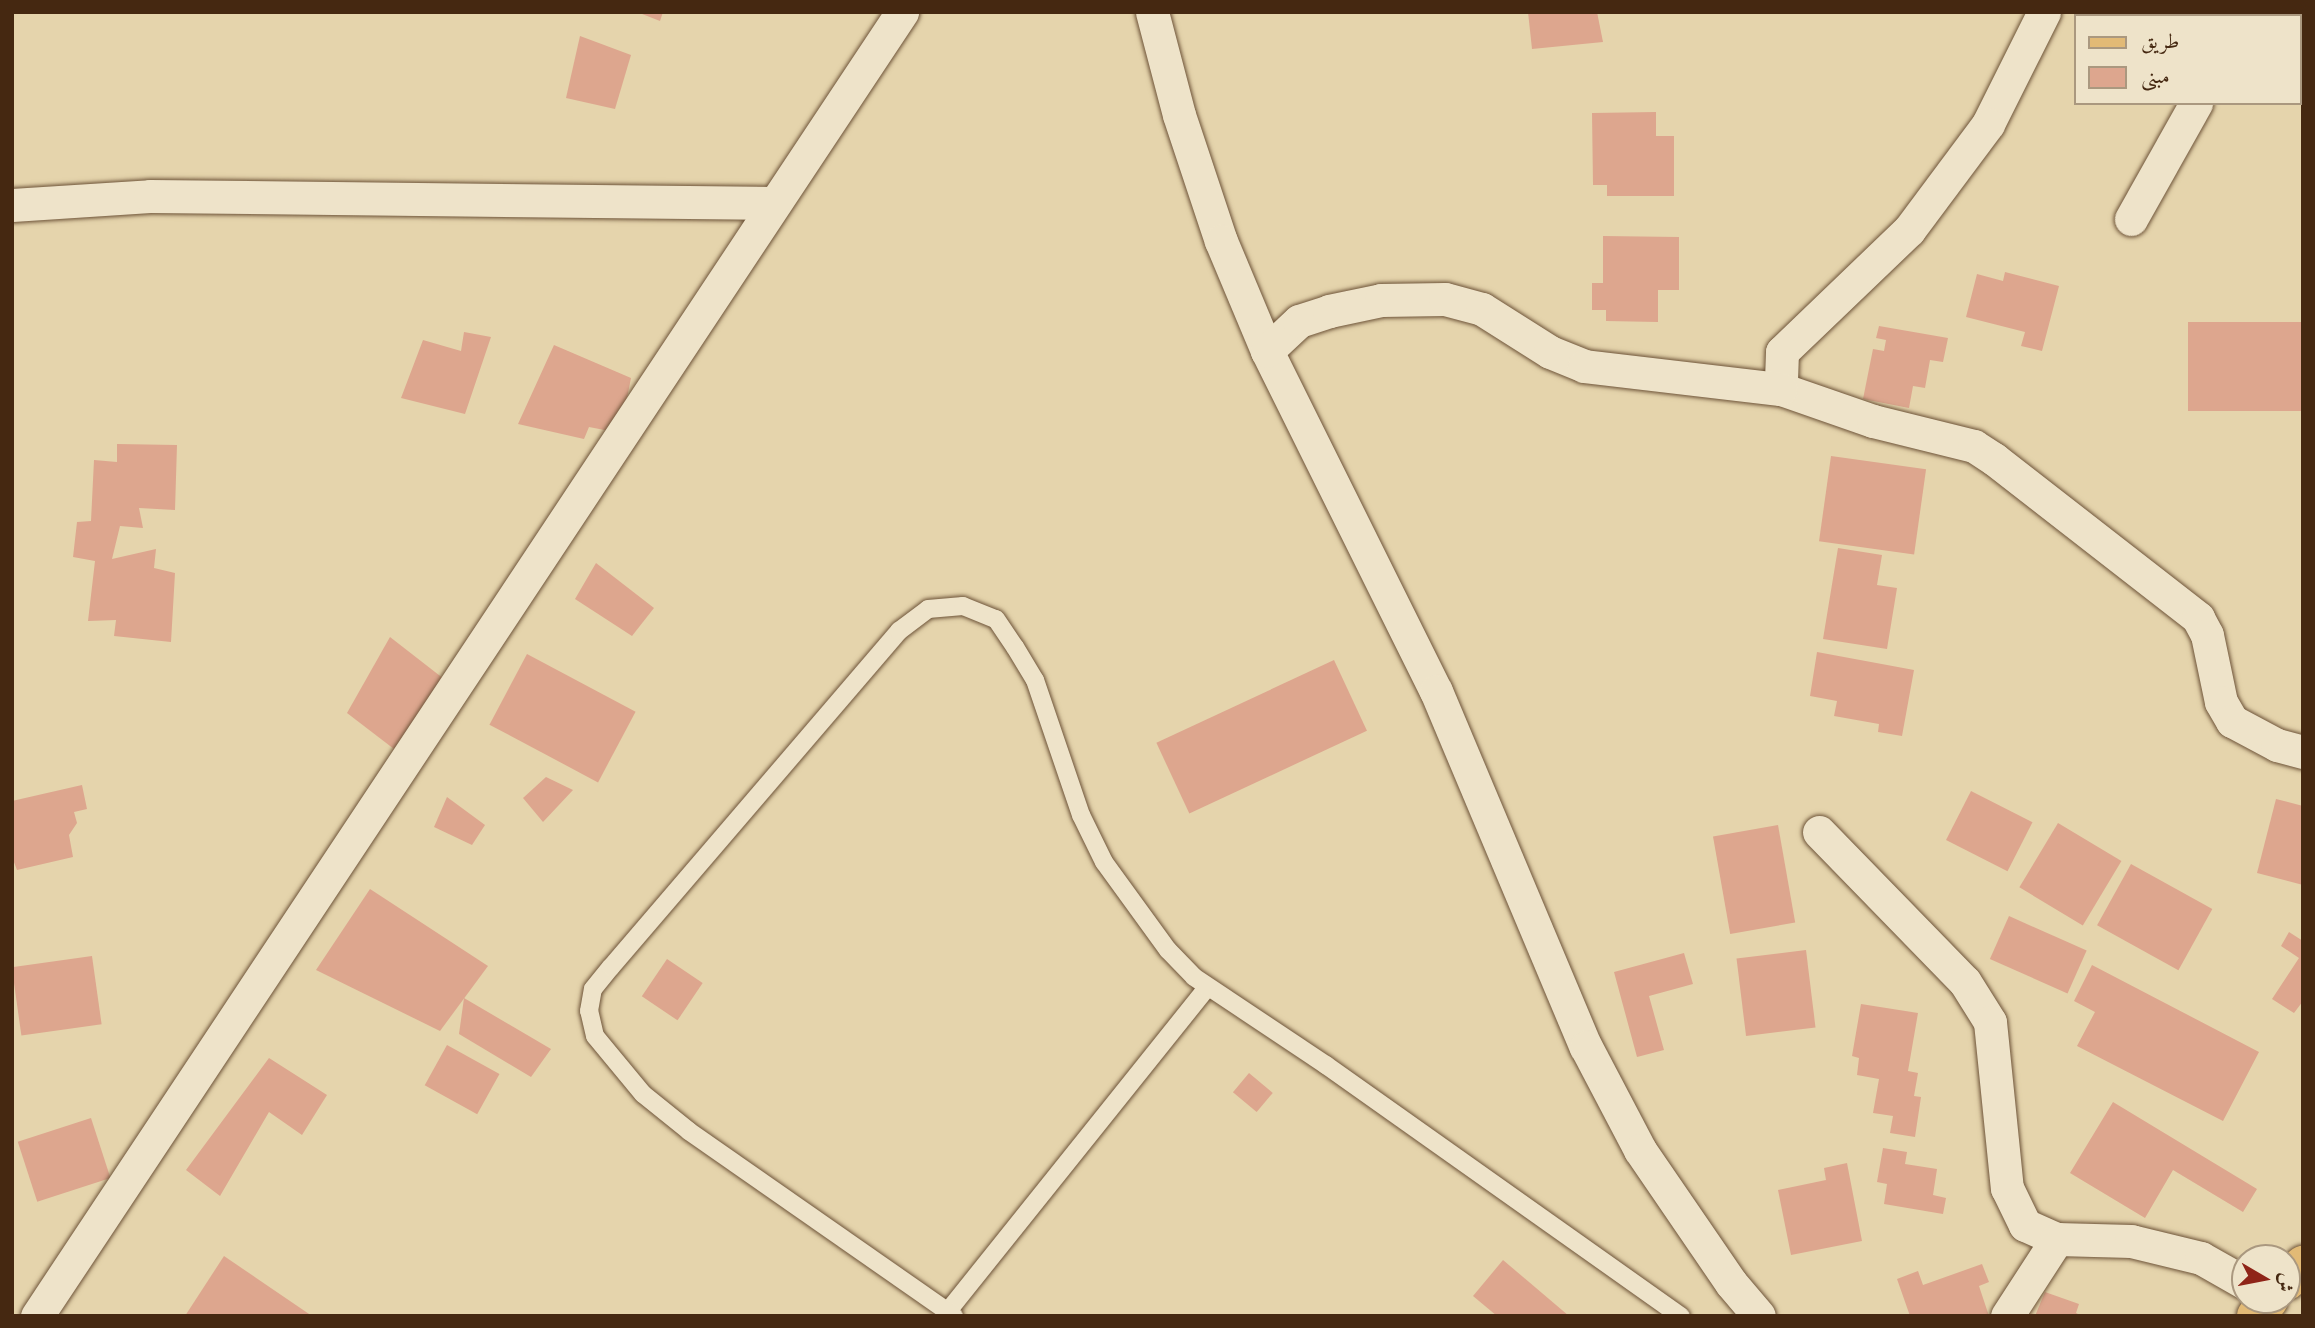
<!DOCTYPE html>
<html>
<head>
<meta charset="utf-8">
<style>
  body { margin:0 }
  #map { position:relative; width:2315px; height:1328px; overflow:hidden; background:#e5d4ac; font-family:Vollkorn,Amiri,serif }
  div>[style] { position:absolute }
  .building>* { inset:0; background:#dda68e; transform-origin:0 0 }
  .roads { filter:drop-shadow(0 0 2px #6d5338) drop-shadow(0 0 2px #6d5338) }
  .service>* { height:18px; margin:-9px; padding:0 9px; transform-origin:9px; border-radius:9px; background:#eee3c9 }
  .minor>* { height:33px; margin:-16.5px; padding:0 16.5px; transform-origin:16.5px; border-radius:16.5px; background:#eee3c9 }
  .primary>* { height:38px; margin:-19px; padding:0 19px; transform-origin:19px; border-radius:19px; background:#e2ba76 }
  span { translate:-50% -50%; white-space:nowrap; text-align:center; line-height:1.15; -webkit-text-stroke:5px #eee3c9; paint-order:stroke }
  .frame { position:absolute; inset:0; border:14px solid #452811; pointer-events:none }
  .legend { position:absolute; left:2074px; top:14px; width:228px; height:91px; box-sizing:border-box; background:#eee3c9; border:2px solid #aa987f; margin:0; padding:9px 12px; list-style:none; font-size:21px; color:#452811 }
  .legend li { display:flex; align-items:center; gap:14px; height:35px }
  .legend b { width:35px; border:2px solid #aa987f }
  .north { position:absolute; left:2231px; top:1244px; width:70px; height:70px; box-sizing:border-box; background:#eee3c9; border:2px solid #aa987f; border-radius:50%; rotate:100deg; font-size:19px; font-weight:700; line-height:28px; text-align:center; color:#452811 }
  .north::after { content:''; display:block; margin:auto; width:24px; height:32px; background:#8f2418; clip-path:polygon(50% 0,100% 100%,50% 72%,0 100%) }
</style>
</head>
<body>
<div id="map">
  <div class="building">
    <div style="clip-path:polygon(637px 12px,663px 12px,660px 21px)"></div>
    <div style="clip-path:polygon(1528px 12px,1597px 12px,1603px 42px,1532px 49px)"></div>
    <div style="clip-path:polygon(2083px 12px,2180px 12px,2178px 16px)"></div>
    <div style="clip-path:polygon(580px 36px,631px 55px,615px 109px,566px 98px)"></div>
    <div style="clip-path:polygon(1656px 112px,1656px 136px,1674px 136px,1674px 196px,1607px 196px,1607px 185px,1593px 185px,1592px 113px)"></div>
    <div style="clip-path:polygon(1603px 236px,1679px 237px,1679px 290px,1658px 290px,1658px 322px,1606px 321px,1606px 310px,1592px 310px,1592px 283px,1603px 283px)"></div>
    <div style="clip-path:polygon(2005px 272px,2059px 286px,2042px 351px,2021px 346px,2025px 332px,1966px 317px,1977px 274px,2003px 281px)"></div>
    <div style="left:2188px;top:322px;width:115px;height:89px"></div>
    <div style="clip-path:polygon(1879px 326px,1948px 338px,1943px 362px,1930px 360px,1925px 388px,1913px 386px,1909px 408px,1863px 399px,1873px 349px,1884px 351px,1886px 340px,1876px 338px)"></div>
    <div style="clip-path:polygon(464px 332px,491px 337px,465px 414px,401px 398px,423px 340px,461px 351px)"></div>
    <div style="clip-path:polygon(554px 345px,631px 378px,620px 433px,589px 427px,584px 439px,518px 424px)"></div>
    <div style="clip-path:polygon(117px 444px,177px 445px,175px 510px,139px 508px,143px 528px,120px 526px,112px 559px,156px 549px,154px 568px,175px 573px,171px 642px,114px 636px,116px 620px,88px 621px,95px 561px,73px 557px,77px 522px,91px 521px,94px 460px,117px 462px)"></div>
    <div style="left:1831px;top:456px;width:96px;height:86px;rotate:8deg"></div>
    <div style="clip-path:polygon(1838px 548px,1882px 555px,1877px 585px,1897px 588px,1887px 649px,1823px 639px)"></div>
    <div style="clip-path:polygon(596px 563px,654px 608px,632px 636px,575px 599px)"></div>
    <div style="clip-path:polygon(390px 637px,444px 679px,394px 749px,347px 713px)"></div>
    <div style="clip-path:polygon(1817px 652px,1914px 670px,1902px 736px,1878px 732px,1879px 724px,1834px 716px,1837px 701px,1810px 696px)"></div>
    <div style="left:527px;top:654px;width:123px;height:80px;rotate:28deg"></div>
    <div style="left:1334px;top:660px;width:78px;height:196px;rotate:65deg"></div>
    <div style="clip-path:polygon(546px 777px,573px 790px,543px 822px,523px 798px)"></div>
    <div style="clip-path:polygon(82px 785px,87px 809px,74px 812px,77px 823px,69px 835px,73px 857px,17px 870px,12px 857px,12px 801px)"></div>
    <div style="left:1971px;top:791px;width:69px;height:55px;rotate:27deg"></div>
    <div style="clip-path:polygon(447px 797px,485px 825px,472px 845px,434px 827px)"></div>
    <div style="clip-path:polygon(2276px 799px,2303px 806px,2303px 885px,2257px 873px)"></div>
    <div style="left:2058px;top:823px;width:74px;height:75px;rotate:31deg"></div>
    <div style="left:1778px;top:825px;width:99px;height:66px;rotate:80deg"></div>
    <div style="left:2131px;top:864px;width:93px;height:70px;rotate:29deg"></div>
    <div style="clip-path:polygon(370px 889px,488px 966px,440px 1031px,316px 970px)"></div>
    <div style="left:2009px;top:916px;width:85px;height:47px;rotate:24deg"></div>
    <div style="clip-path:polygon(2289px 932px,2303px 941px,2303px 1001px,2294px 1013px,2272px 999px,2299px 958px,2281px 946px)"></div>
    <div style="left:1806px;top:950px;width:78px;height:70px;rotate:83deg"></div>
    <div style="clip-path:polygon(1684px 953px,1693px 984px,1649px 996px,1664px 1050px,1637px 1057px,1614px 972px)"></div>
    <div style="left:92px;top:956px;width:69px;height:81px;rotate:82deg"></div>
    <div style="left:667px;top:959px;width:43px;height:45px;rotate:34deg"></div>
    <div style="clip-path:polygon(2092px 965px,2259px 1052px,2223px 1121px,2077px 1046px,2095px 1012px,2074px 1001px)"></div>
    <div style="clip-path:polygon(464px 998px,551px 1049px,531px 1077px,459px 1034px)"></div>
    <div style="clip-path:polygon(1861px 1004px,1918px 1013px,1908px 1071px,1918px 1073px,1914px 1096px,1921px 1097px,1915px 1137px,1890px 1133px,1893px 1116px,1873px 1113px,1879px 1079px,1857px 1075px,1859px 1058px,1852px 1056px)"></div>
    <div style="left:447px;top:1045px;width:60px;height:46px;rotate:29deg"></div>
    <div style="clip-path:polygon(269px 1058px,327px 1095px,302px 1135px,269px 1112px,220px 1196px,186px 1170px)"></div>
    <div style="left:1249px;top:1073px;width:31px;height:25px;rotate:40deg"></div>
    <div style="clip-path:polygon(2113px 1102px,2257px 1189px,2243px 1212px,2173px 1170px,2145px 1218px,2070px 1173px)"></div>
    <div style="left:91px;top:1118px;width:63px;height:77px;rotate:72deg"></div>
    <div style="clip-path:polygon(1883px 1148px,1907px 1152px,1905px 1164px,1937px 1169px,1933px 1195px,1946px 1198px,1943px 1214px,1884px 1204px,1887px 1184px,1877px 1182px)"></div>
    <div style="clip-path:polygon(1847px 1163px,1862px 1241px,1791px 1255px,1778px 1190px,1826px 1180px,1824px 1168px)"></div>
    <div style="clip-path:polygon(224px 1256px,312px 1316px,185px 1316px)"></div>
    <div style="clip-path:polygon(1503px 1260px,1569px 1316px,1497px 1316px,1473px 1296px)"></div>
    <div style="clip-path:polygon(1982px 1264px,1989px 1282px,1979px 1286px,1989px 1316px,1910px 1316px,1897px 1279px,1918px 1271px,1923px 1285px)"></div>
    <div style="clip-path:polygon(2045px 1292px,2079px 1304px,2076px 1313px,2082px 1316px,2035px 1316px)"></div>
  </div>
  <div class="roads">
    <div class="service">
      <div style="left:948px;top:1311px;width:415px;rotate:-51.3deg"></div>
      <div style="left:954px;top:1316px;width:323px;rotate:-145.1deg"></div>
      <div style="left:689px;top:1131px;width:59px;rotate:-141.2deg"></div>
      <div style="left:643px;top:1094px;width:75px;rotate:-129.6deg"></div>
      <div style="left:595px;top:1036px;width:26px;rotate:-103deg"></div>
      <div style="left:589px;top:1011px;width:22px;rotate:-80deg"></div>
      <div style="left:593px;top:989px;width:28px;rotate:-51deg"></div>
      <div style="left:611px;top:967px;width:443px;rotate:-49.4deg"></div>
      <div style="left:899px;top:631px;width:36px;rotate:-37deg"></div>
      <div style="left:928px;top:609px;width:35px;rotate:-5deg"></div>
      <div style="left:963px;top:606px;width:35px;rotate:22deg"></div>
      <div style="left:996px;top:619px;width:34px;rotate:56deg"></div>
      <div style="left:1015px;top:647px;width:39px;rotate:59deg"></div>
      <div style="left:1035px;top:680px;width:143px;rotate:71.2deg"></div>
      <div style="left:1081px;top:815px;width:52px;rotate:63.9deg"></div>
      <div style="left:1104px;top:862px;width:109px;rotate:54deg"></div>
      <div style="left:1168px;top:950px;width:37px;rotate:46deg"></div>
      <div style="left:1194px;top:977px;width:159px;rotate:33.7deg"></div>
      <div style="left:1326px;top:1065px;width:435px;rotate:35.3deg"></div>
    </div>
    <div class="minor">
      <div style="left:1152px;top:12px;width:106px;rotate:75.3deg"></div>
      <div style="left:1179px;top:115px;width:133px;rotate:71.6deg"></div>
      <div style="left:1221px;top:241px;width:119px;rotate:67.3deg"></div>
      <div style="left:1267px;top:351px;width:380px;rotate:63.6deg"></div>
      <div style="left:1436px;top:691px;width:386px;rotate:67.2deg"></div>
      <div style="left:1586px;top:1047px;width:116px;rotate:62.3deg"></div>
      <div style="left:1640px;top:1150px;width:161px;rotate:55.6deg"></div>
      <div style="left:1731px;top:1283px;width:43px;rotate:49.7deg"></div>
      <div style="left:2044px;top:12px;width:125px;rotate:116.6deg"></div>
      <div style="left:1988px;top:124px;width:132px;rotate:126.7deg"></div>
      <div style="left:1909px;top:230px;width:176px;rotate:136.2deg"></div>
      <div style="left:1782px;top:352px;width:37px;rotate:92deg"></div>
      <div style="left:1781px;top:389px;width:97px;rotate:19.2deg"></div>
      <div style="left:1873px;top:421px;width:104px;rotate:13.9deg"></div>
      <div style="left:1974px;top:446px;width:24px;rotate:33deg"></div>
      <div style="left:1994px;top:459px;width:259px;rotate:37.9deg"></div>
      <div style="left:2198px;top:618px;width:19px;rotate:62deg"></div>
      <div style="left:2207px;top:635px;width:68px;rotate:78.2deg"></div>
      <div style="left:2221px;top:702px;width:22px;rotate:60deg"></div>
      <div style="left:2232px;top:721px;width:51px;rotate:28.1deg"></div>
      <div style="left:2277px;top:745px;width:27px;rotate:15deg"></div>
      <div style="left:2244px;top:16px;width:4px;rotate:-63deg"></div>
      <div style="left:2299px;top:52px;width:4px;rotate:-14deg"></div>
      <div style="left:12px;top:205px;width:138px;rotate:-3.7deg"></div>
      <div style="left:150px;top:196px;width:624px;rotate:0.64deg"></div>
      <div style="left:2131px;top:219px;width:133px;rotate:-60.7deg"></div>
      <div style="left:1267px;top:351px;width:44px;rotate:-43.2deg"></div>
      <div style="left:1299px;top:321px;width:32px;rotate:-18deg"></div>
      <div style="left:1329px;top:311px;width:53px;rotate:-11.9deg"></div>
      <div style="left:1381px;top:300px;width:64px;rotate:-0.9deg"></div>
      <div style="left:1445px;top:299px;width:38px;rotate:15deg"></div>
      <div style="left:1482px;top:309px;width:80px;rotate:32.3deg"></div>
      <div style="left:1550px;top:352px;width:37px;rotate:22deg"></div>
      <div style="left:1584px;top:366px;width:198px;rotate:6.7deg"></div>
      <div style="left:1819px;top:832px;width:209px;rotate:45.8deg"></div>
      <div style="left:1965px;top:982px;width:47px;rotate:58deg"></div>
      <div style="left:1990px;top:1022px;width:167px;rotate:84.2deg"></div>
      <div style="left:2007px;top:1188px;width:41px;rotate:64.1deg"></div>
      <div style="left:2025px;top:1225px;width:35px;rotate:24deg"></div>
      <div style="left:2057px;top:1239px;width:74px;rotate:1.5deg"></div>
      <div style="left:2131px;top:1241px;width:72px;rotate:13.7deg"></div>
      <div style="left:2201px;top:1258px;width:51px;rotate:29.6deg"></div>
      <div style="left:37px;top:1316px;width:1565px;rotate:-56.44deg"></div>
      <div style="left:2007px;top:1316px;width:92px;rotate:-57deg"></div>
    </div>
    <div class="primary">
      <div style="left:2287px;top:1281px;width:23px;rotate:-45deg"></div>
      <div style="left:2256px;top:1316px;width:21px;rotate:-51deg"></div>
    </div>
  </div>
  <div class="frame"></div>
  <ul class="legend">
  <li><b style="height:9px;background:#e2ba76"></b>طريق</li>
  <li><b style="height:19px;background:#dda68e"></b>مبنى</li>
  </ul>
  <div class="north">ش</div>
</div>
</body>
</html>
